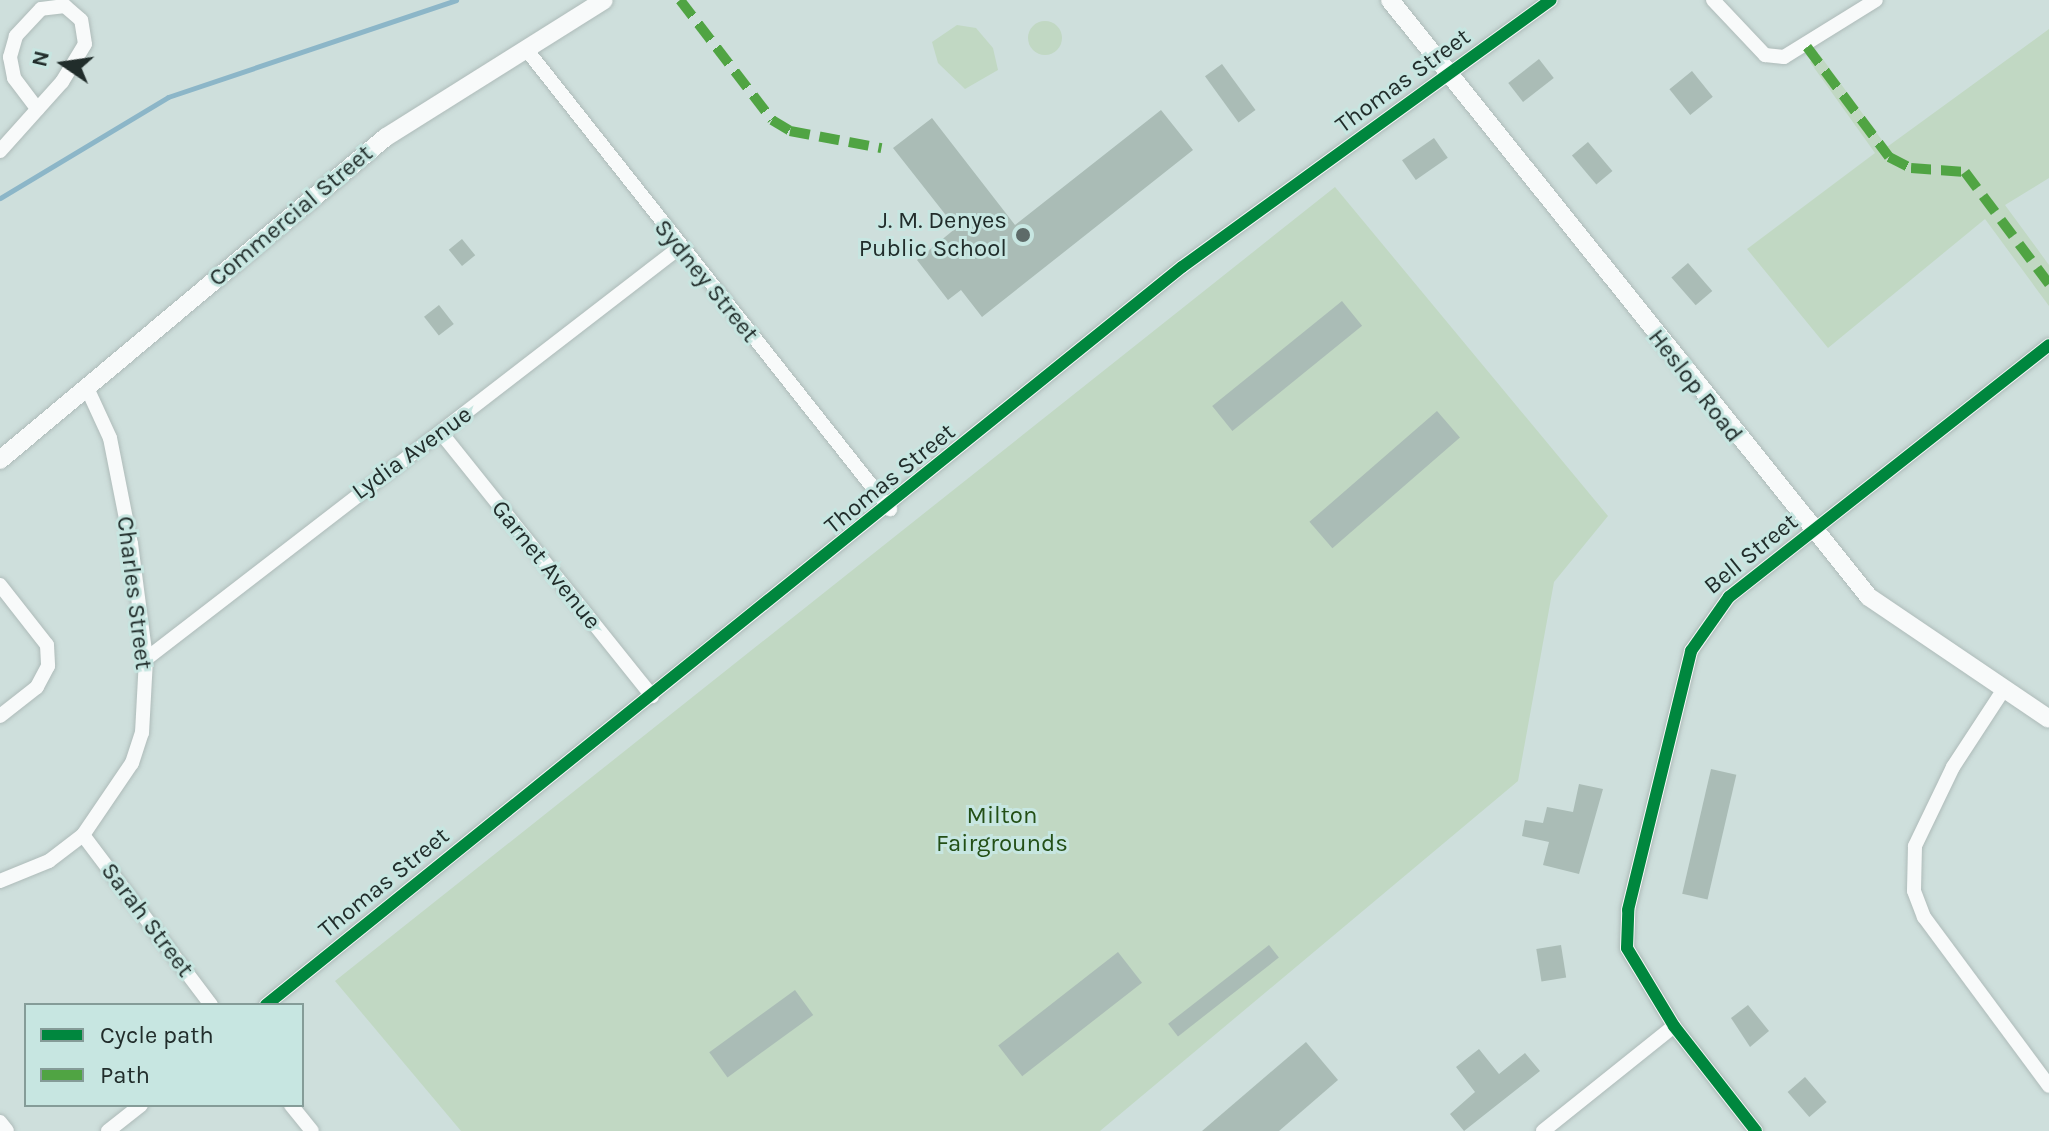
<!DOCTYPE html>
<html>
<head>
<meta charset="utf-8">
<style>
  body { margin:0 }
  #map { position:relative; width:2049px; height:1131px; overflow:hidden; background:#cedfdc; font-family:Karla,sans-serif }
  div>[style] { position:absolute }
  .green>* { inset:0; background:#c1d8c3 }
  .round { border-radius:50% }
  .stream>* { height:5px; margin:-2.5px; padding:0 2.5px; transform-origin:2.5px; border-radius:2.5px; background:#8cb6c8 }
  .building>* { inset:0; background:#aabcb6; transform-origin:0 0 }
  .roads { filter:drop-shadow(0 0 2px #aebbb9) drop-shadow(0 0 2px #aebbb9) }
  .minor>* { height:14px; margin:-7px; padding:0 7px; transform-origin:7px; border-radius:7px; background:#f8fafa }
  .tertiary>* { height:18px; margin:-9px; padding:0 9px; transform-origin:9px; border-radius:9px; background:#f8fafa }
  .quiet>* { height:10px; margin-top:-5px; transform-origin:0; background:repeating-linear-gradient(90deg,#50a443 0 20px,transparent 0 30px) }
  .cycleway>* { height:12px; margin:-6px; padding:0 6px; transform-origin:6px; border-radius:6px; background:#00873e }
  .dots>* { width:22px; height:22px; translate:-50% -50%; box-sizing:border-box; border:4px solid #c7e6e1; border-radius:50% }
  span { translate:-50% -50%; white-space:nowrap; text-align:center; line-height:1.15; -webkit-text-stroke:6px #c7e6e1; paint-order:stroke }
  .street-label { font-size:24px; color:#212d2b }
  .poi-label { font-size:24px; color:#212d2b }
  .right { translate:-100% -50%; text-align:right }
  .park-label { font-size:24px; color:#234f16 }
  .legend { position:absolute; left:24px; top:1003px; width:280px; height:104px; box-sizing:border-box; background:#c7e6e1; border:2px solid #859c98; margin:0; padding:10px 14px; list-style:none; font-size:24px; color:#212d2b }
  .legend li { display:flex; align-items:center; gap:16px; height:40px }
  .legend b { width:40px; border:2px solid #859c98 }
  .north { position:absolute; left:24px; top:24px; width:80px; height:80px; -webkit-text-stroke:6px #c7e6e1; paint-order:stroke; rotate:283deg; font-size:22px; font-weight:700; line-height:32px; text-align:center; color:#212d2b }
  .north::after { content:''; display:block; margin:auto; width:28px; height:36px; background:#212d2b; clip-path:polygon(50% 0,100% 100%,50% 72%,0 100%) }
</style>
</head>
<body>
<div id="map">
  <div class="green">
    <div class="round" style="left:1028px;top:21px;width:34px;height:34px"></div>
    <div style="clip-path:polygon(957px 25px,976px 28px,993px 48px,998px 70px,965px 89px,938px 63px,932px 42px)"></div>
    <div style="clip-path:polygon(2049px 29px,2049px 178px,2005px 205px,2049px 265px,2049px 306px,1985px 219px,1828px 348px,1747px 249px,1875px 153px,1810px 62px,1819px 54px,1887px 147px)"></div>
    <div style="clip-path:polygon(1335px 187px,1608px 516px,1554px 582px,1518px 781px,1100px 1131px,461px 1131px,335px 981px)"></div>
  </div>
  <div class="stream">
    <div style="left:0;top:198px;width:196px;rotate:-31deg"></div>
    <div style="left:168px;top:97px;width:304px;rotate:-18.6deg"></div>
  </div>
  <div class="building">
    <div style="left:1539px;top:59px;width:24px;height:39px;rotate:52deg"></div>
    <div style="left:1222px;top:64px;width:57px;height:21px;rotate:54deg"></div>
    <div style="left:1692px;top:71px;width:33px;height:29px;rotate:51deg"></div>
    <div style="clip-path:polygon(1161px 110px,1193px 150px,982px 317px,961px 290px,948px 300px,917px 260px,956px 228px,893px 148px,932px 118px,1015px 225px)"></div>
    <div style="left:1434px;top:138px;width:24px;height:39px;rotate:55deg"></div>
    <div style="left:1588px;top:142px;width:38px;height:21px;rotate:50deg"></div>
    <div style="left:462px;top:239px;width:21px;height:17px;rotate:51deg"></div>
    <div style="left:1688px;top:263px;width:37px;height:22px;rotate:49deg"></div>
    <div style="left:1342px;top:301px;width:32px;height:167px;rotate:51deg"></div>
    <div style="left:439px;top:305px;width:24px;height:19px;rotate:52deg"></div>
    <div style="left:1437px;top:411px;width:35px;height:169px;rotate:49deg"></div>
    <div style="left:1711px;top:769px;width:26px;height:128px;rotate:13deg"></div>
    <div style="clip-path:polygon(1579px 784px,1603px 789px,1579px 874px,1543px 865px,1549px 842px,1522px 836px,1525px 820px,1543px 823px,1547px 807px,1573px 812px)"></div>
    <div style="left:1269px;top:945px;width:16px;height:128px;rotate:52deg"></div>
    <div style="left:1561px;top:945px;width:33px;height:25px;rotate:81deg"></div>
    <div style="left:1118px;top:952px;width:39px;height:152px;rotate:52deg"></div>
    <div style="left:795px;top:990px;width:31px;height:106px;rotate:54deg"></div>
    <div style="clip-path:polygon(1748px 1005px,1769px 1031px,1750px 1047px,1731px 1018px)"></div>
    <div style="clip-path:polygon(1306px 1042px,1338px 1080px,1279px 1131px,1202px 1131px)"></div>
    <div style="clip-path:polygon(1479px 1049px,1499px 1074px,1525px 1053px,1540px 1071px,1464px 1131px,1450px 1114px,1475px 1092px,1456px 1067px)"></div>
    <div style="left:1805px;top:1077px;width:33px;height:23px;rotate:49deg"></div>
  </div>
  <div class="roads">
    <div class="minor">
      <div style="left:1713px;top:0;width:76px;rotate:46.6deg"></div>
      <div style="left:1765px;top:55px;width:19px;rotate:6deg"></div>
      <div style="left:1784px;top:57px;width:108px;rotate:-31.8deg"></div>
      <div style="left:526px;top:49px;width:587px;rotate:51.65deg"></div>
      <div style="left:0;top:151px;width:93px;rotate:-48.1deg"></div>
      <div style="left:62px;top:82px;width:44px;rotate:-58.8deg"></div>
      <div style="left:85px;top:44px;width:24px;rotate:-99deg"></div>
      <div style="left:81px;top:20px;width:21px;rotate:-139deg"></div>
      <div style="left:65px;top:6px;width:24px;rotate:173deg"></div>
      <div style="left:41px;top:9px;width:37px;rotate:133deg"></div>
      <div style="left:16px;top:36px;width:22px;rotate:106deg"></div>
      <div style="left:10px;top:57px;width:21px;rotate:79deg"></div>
      <div style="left:14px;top:78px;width:39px;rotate:53deg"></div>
      <div style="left:442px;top:434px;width:336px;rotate:51.3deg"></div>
      <div style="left:0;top:585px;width:76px;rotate:51.9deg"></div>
      <div style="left:47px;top:645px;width:21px;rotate:87deg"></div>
      <div style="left:48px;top:666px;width:24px;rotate:118deg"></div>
      <div style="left:37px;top:687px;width:47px;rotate:141.9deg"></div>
      <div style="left:146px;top:659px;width:673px;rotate:-37.64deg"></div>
      <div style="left:2002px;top:692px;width:90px;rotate:123.2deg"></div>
      <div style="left:1953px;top:767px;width:88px;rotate:115.7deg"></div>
      <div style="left:1915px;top:846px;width:45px;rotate:91.3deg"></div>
      <div style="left:1914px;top:891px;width:28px;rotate:69deg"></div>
      <div style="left:1924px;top:917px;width:210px;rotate:53.5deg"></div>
      <div style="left:83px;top:835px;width:213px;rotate:53deg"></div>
      <div style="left:0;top:881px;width:53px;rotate:-22.2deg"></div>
      <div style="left:49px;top:861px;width:43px;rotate:-37.4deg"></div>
      <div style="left:83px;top:835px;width:87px;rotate:-55.8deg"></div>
      <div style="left:132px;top:763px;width:32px;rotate:-72deg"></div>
      <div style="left:142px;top:733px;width:74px;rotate:-86.9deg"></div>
      <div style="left:146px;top:659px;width:116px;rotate:-97.4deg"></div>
      <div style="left:131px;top:544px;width:108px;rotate:-101.2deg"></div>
      <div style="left:110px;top:438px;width:55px;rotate:-114.7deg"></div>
      <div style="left:266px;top:1005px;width:1176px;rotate:-38.86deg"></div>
      <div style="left:1182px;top:267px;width:455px;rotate:-35.9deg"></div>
      <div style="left:291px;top:1105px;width:33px;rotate:51deg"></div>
      <div style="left:0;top:1122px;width:11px;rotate:52deg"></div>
      <div style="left:108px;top:1131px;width:42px;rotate:-38.2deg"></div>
      <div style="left:1543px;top:1131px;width:168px;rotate:-38.7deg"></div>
      <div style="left:1756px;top:1131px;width:133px;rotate:-128deg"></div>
      <div style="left:1674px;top:1026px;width:91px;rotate:-121.1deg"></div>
      <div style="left:1627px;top:948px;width:38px;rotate:-88deg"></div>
      <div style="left:1628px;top:910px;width:267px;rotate:-76.3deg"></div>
      <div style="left:1691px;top:651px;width:66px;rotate:-54.9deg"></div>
      <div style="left:1729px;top:597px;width:407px;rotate:-38.2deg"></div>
    </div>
    <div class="tertiary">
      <div style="left:1390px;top:0;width:765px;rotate:51.26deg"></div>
      <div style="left:1869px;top:597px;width:217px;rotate:34.1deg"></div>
      <div style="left:0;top:460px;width:503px;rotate:-39.92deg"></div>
      <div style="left:386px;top:137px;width:257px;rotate:-32.1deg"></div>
    </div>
  </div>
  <div class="quiet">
    <div style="left:680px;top:0;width:151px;rotate:52.5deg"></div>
    <div style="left:772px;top:120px;width:21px;rotate:31deg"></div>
    <div style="left:790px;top:131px;width:93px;rotate:10.6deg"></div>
    <div style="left:1807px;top:47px;width:137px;rotate:53.3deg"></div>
    <div style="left:1889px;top:157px;width:25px;rotate:27deg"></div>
    <div style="left:1911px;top:168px;width:54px;rotate:4.2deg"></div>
    <div style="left:1965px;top:172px;width:140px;rotate:53.1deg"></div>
  </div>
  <div class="cycleway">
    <div style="left:266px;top:1005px;width:1176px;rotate:-38.86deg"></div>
    <div style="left:1182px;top:267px;width:455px;rotate:-35.9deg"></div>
    <div style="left:1756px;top:1131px;width:133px;rotate:-128deg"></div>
    <div style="left:1674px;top:1026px;width:91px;rotate:-121.1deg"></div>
    <div style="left:1627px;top:948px;width:38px;rotate:-88deg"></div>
    <div style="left:1628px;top:910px;width:267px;rotate:-76.3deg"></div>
    <div style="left:1691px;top:651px;width:66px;rotate:-54.9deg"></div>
    <div style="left:1729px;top:597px;width:407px;rotate:-38.2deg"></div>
  </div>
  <div class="dots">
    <div style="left:1023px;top:235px;background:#5e6b69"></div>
  </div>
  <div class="street-label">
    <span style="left:1403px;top:81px;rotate:-36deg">Thomas Street</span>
    <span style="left:291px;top:216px;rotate:-40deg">Commercial Street</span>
    <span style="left:706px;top:281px;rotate:51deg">Sydney Street</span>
    <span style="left:1695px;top:386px;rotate:52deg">Heslop Road</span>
    <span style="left:412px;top:453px;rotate:-36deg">Lydia Avenue</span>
    <span style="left:890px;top:479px;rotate:-39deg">Thomas Street</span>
    <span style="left:1751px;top:554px;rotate:-39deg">Bell Street</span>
    <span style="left:546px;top:565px;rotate:51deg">Garnet Avenue</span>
    <span style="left:134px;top:593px;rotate:83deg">Charles Street</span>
    <span style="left:384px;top:883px;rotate:-39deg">Thomas Street</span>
    <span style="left:147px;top:920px;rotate:53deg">Sarah Street</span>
  </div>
  <div class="poi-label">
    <span class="right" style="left:1007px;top:235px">J. M. Denyes<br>Public School</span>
  </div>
  <div class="park-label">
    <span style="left:1002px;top:830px">Milton<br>Fairgrounds</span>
  </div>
  <ul class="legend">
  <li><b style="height:10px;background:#00873e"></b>Cycle path</li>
  <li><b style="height:10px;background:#50a443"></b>Path</li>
  </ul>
  <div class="north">N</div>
</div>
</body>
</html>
